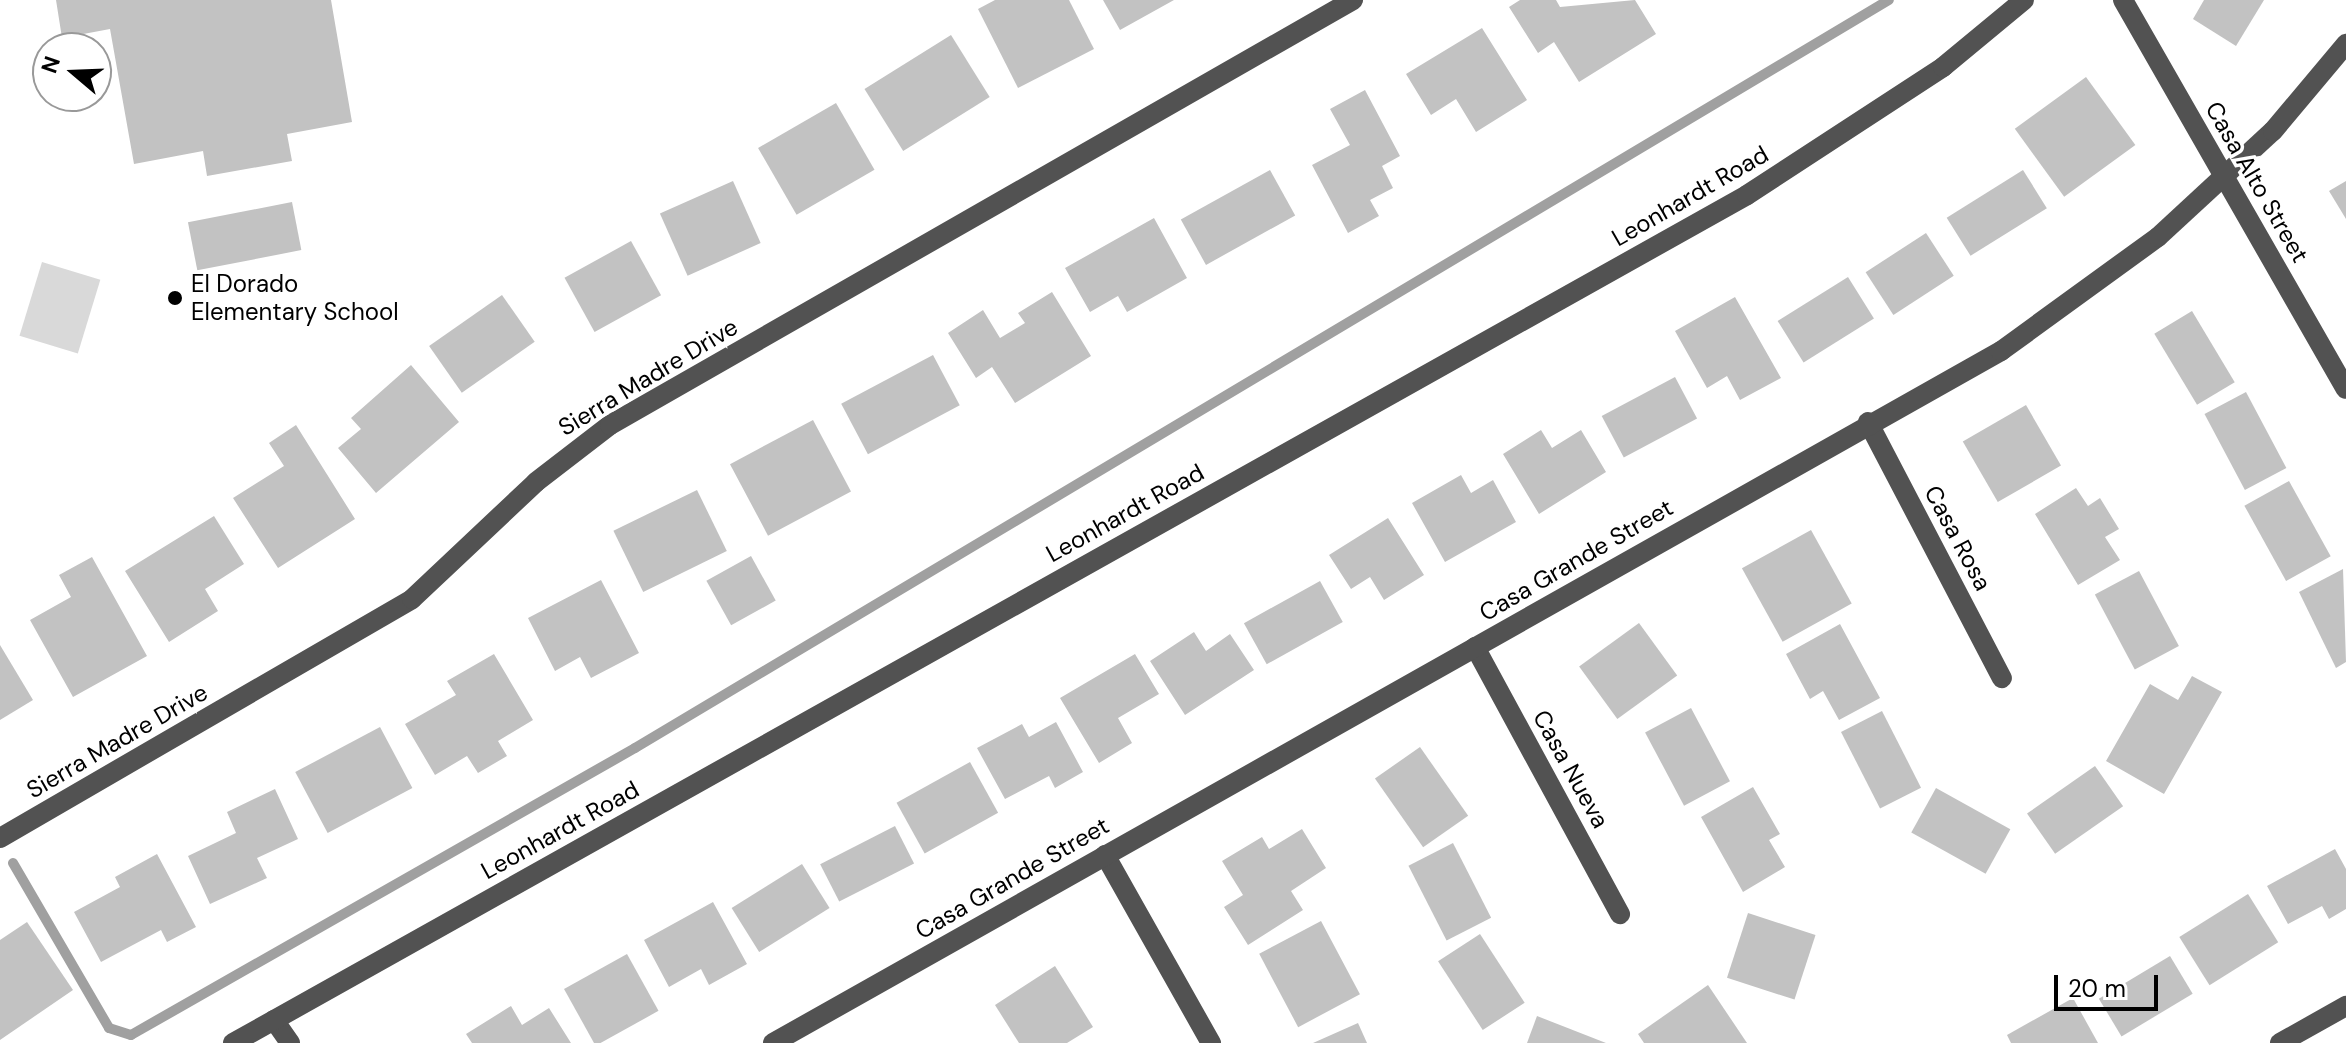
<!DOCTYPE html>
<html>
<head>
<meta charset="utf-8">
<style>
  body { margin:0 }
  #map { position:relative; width:2346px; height:1043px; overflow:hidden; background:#fff; font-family:"DM Sans",sans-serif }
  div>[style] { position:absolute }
  .green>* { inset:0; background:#d9d9d9; transform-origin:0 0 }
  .stream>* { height:10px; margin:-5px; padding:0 5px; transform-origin:5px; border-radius:5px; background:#a0a0a0 }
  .building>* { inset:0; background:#c2c2c2; transform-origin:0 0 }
  .minor>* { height:20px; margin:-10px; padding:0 10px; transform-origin:10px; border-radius:10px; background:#525252 }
  .dots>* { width:22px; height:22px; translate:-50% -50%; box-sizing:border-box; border:4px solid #fff; border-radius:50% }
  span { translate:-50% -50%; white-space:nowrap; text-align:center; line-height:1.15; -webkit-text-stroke:7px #fff; paint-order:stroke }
  .street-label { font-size:24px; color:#000 }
  .poi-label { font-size:24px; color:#000 }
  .left { translate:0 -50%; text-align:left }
  .north { position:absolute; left:32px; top:32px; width:80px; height:80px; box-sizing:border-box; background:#fff; border:2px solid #999; border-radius:50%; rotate:289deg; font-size:22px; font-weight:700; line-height:32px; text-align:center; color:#000 }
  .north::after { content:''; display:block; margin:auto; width:28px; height:36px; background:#000; clip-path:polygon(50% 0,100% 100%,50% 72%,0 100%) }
  .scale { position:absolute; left:2054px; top:975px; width:104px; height:36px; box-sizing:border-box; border:4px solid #000; border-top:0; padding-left:10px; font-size:24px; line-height:28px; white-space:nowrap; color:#000; -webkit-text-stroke:6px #fff; paint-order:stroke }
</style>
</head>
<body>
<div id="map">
  <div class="green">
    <div style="left:42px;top:262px;width:61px;height:77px;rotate:17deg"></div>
  </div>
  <div class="stream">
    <div style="left:13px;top:863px;width:191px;rotate:59.8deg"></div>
    <div style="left:109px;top:1028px;width:23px;rotate:18deg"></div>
    <div style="left:131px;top:1035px;width:580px;rotate:-29.66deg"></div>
    <div style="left:635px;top:748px;width:1460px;rotate:-30.82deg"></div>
  </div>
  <div class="building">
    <div style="clip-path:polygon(56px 0,331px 0,352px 122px,287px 134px,292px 161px,207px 176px,203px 151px,134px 164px,110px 29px,62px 38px)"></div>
    <div style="clip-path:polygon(995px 0,1069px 0,1094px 49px,1018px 88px,978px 9px)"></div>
    <div style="clip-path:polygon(1103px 0,1174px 0,1120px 30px)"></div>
    <div style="clip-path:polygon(1520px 0,1556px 0,1560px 7px,1635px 0,1656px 34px,1579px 82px,1554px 42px,1538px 53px,1509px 7px)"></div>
    <div style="clip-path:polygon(2204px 0,2264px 0,2236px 46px,2193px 19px)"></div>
    <div style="clip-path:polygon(1482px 28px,1527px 100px,1476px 132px,1456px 99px,1431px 115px,1406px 74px)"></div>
    <div style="left:951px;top:35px;width:73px;height:102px;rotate:58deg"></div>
    <div style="left:2086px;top:77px;width:84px;height:88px;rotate:54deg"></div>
    <div style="clip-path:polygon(1365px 90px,1400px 156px,1382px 166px,1393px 188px,1370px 200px,1379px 216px,1348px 233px,1312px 165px,1350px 145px,1330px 109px)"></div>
    <div style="left:836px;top:103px;width:77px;height:90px;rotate:60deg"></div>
    <div style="left:1270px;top:170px;width:52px;height:102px;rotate:61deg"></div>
    <div style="left:2023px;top:170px;width:45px;height:90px;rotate:58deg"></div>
    <div style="left:733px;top:181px;width:68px;height:80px;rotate:66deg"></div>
    <div style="clip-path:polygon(2346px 181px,2346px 219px,2329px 191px)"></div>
    <div style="left:292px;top:202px;width:49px;height:106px;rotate:79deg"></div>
    <div style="clip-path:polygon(1154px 218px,1187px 278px,1127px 312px,1118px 296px,1090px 312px,1065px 268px)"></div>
    <div style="left:1926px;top:233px;width:51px;height:72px;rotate:57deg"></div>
    <div style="left:631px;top:241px;width:62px;height:76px;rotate:61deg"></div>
    <div style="left:1848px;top:277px;width:49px;height:83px;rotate:58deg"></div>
    <div style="clip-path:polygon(1052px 292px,1091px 356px,1015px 403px,992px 367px,976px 378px,948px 333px,983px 310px,1000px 338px,1025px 323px,1018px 313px)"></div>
    <div style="left:502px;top:295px;width:57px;height:89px;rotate:55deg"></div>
    <div style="clip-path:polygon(1735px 297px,1781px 378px,1740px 400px,1727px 376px,1707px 388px,1675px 331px)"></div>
    <div style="left:2192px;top:311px;width:83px;height:44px;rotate:59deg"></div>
    <div style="left:933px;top:355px;width:57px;height:104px;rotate:62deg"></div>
    <div style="clip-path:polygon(411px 365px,459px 422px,376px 493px,338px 448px,361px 429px,351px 418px)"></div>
    <div style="left:1675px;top:377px;width:47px;height:83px;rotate:62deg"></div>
    <div style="left:2246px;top:392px;width:86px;height:47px;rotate:62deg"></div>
    <div style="left:2026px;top:405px;width:70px;height:73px;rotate:60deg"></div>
    <div style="left:813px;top:420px;width:81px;height:94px;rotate:62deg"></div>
    <div style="clip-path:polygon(296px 425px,355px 519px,278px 568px,233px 498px,284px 466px,269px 443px)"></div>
    <div style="clip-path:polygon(1541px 430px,1552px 448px,1581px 430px,1606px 472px,1539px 514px,1503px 454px)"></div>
    <div style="clip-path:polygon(1461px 475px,1471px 493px,1493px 480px,1516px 522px,1445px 562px,1412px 503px)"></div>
    <div style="left:2289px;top:481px;width:86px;height:51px;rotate:61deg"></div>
    <div style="clip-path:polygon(2076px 488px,2088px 506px,2100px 498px,2119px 529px,2105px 537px,2120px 560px,2078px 585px,2035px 514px)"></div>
    <div style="left:697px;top:490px;width:68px;height:93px;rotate:64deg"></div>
    <div style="clip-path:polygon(214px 516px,244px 564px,205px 589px,218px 611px,169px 642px,125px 571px)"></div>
    <div style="clip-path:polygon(1388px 518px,1424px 575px,1384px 600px,1370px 577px,1351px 589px,1329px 555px)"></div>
    <div style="left:1811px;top:530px;width:84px;height:79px;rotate:61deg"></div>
    <div style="left:751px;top:556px;width:51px;height:51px;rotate:61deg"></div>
    <div style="clip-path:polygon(92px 557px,147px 656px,73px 697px,30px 620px,71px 597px,59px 575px)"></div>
    <div style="clip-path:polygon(2343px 569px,2346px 662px,2336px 668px,2299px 592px)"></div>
    <div style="left:2139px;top:571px;width:85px;height:50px;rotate:62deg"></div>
    <div style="clip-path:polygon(601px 580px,639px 653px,591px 678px,580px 657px,555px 671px,528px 618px)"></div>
    <div style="left:1320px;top:581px;width:47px;height:87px;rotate:61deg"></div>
    <div style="left:1639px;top:623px;width:65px;height:74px;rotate:54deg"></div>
    <div style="clip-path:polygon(1840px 624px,1880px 698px,1839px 720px,1823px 691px,1810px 699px,1786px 654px)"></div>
    <div style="clip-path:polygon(1194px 632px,1206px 651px,1230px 634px,1254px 670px,1185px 715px,1150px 661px)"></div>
    <div style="clip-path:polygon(0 645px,33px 700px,0 720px)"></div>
    <div style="clip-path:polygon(494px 654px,533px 720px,498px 741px,507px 756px,478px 773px,467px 756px,435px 775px,405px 724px,456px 695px,447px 681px)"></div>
    <div style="clip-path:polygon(1135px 654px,1159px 694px,1118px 718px,1132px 743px,1099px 763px,1060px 698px)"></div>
    <div style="clip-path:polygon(2192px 676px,2222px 692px,2164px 794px,2106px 761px,2150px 684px,2178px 700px)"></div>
    <div style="left:1691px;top:708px;width:83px;height:52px;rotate:62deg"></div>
    <div style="left:1882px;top:711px;width:86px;height:46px;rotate:63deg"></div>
    <div style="clip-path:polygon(1056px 722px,1083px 772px,1055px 788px,1049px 776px,1005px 799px,977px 748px,1022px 724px,1029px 737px)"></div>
    <div style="left:380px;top:727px;width:69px;height:96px;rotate:62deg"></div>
    <div style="left:1420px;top:747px;width:84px;height:55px;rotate:55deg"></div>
    <div style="left:970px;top:762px;width:58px;height:84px;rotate:61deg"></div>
    <div style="left:2095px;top:766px;width:49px;height:83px;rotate:55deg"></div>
    <div style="clip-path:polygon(1753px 787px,1780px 834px,1769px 840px,1785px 867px,1743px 892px,1701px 817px)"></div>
    <div style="left:1936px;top:788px;width:85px;height:51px;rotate:29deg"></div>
    <div style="clip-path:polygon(275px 789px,298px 839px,257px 858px,267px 878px,210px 904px,188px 856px,236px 833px,227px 812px)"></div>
    <div style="left:895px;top:826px;width:42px;height:84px;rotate:63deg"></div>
    <div style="clip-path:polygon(1302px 829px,1326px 868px,1291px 891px,1303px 910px,1248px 945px,1224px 907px,1243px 895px,1222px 861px,1262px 837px,1269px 849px)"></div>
    <div style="left:1453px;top:843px;width:84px;height:50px;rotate:63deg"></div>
    <div style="clip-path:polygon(2335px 849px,2346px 869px,2346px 909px,2329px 919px,2322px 906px,2288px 924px,2267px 886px)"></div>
    <div style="clip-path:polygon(157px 854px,196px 927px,167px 942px,161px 930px,101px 962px,74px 912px,120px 887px,115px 877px)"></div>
    <div style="left:802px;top:864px;width:52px;height:83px;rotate:58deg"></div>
    <div style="left:2248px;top:894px;width:57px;height:81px;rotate:58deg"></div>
    <div style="clip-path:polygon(713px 902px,747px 964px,709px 985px,701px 969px,669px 987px,644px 940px)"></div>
    <div style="left:1748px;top:913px;width:71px;height:68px;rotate:18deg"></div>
    <div style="left:1321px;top:921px;width:83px;height:70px;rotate:62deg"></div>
    <div style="clip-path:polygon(27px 922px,73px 990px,0 1040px,0 940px)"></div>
    <div style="left:1480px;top:934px;width:82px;height:50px;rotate:57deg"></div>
    <div style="left:627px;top:954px;width:65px;height:72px;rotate:61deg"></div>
    <div style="left:2170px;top:956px;width:44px;height:83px;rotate:59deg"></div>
    <div style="clip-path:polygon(1055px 966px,1093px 1027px,1067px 1043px,1019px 1043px,995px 1005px)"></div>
    <div style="clip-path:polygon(1708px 985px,1747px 1043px,1644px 1043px,1638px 1034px)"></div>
    <div style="clip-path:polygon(2073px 998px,2098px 1043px,2011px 1043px,2007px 1035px)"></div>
    <div style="clip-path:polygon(511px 1006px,522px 1025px,549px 1008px,571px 1043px,472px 1043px,466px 1034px)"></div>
    <div style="clip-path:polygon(1537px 1016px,1606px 1043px,1527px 1043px)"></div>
    <div style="clip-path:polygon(1358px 1023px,1367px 1043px,1313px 1043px)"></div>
  </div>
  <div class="minor">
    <div style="left:2123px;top:0;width:448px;rotate:60.2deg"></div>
    <div style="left:1868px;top:422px;width:289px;rotate:62.4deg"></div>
    <div style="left:1475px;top:647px;width:304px;rotate:61.5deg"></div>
    <div style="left:0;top:838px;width:476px;rotate:-30.1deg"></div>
    <div style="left:412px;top:599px;width:170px;rotate:-43.3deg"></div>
    <div style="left:536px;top:482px;width:93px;rotate:-37.6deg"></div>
    <div style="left:610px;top:425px;width:856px;rotate:-29.77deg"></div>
    <div style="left:1105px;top:855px;width:216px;rotate:60.6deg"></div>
    <div style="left:274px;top:1020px;width:28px;rotate:55deg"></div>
    <div style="left:233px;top:1043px;width:1735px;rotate:-29.25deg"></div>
    <div style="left:1747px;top:195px;width:234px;rotate:-33.1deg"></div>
    <div style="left:1943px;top:67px;width:105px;rotate:-39.6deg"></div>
    <div style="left:773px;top:1043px;width:1410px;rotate:-29.4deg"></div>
    <div style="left:2001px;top:351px;width:194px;rotate:-36deg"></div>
    <div style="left:2158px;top:237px;width:156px;rotate:-42.7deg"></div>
    <div style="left:2273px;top:131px;width:114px;rotate:-50deg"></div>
    <div style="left:2280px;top:1043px;width:76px;rotate:-29.3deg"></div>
  </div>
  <div class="dots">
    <div style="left:175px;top:298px;background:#000"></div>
  </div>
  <div class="street-label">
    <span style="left:2257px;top:182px;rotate:60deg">Casa Alto Street</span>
    <span style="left:1690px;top:196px;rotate:-30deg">Leonhardt Road</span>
    <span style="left:648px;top:377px;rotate:-31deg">Sierra Madre Drive</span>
    <span style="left:1125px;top:513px;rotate:-29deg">Leonhardt Road</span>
    <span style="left:1958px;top:538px;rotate:62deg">Casa Rosa</span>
    <span style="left:1576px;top:560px;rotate:-30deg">Casa Grande Street</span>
    <span style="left:117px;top:741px;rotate:-30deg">Sierra Madre Drive</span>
    <span style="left:1571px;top:769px;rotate:61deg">Casa Nueva</span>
    <span style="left:560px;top:830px;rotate:-29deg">Leonhardt Road</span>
    <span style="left:1012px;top:878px;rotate:-30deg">Casa Grande Street</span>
  </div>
  <div class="poi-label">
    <span class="left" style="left:191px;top:298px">El Dorado<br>Elementary School</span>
  </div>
  <div class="north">N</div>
  <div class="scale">20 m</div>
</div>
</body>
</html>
